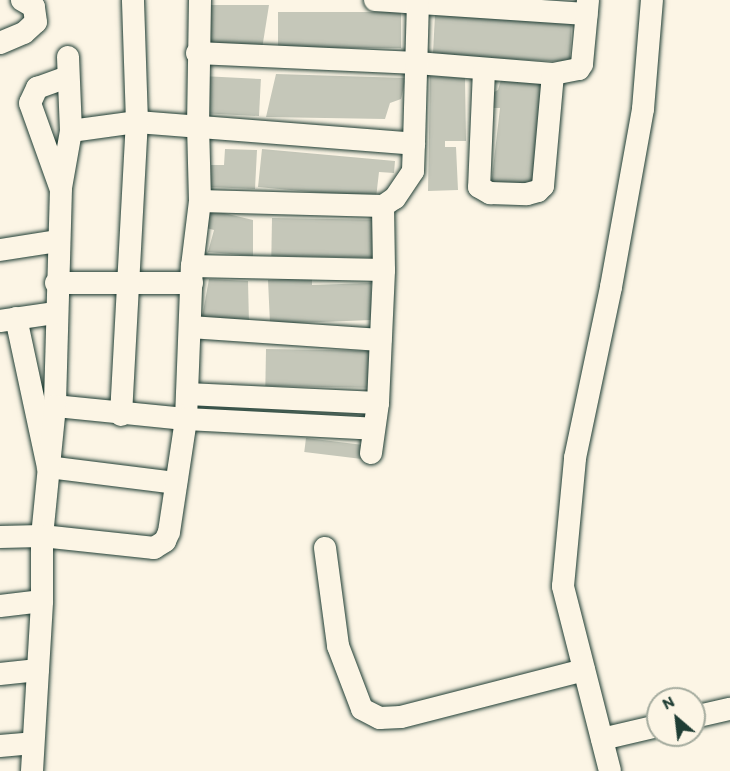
<!DOCTYPE html>
<html>
<head>
<meta charset="utf-8">
<style>
  body { margin:0 }
  #map { position:relative; width:730px; height:771px; overflow:hidden; background:#fcf5e5; font-family:Itim,sans-serif }
  div>[style] { position:absolute }
  .building>* { inset:0; background:#c5c7b9; transform-origin:0 0 }
  .roads { filter:drop-shadow(0 0 2px #1f3d34) drop-shadow(0 0 2px #1f3d34) }
  .minor>* { height:22px; margin:-11px; padding:0 11px; transform-origin:11px; border-radius:11px; background:#fcf5e5 }
  span { translate:-50% -50%; white-space:nowrap; text-align:center; line-height:1.15; -webkit-text-stroke:4.5px #fcf5e5; paint-order:stroke }
  .north { position:absolute; left:646px; top:687px; width:60px; height:60px; box-sizing:border-box; background:#fcf5e5; border:2px solid #a4ab9e; border-radius:50%; rotate:332deg; font-size:16px; font-weight:700; line-height:24px; text-align:center; color:#1f3d34 }
  .north::after { content:''; display:block; margin:auto; width:21px; height:27px; background:#1f3d34; clip-path:polygon(50% 0,100% 100%,50% 72%,0 100%) }
</style>
</head>
<body>
<div id="map">
  <div class="building">
    <div style="clip-path:polygon(206px 5px,269px 5px,262px 49px,204px 50px)"></div>
    <div style="left:278px;top:12px;width:123px;height:36px"></div>
    <div style="left:435px;top:15px;width:137px;height:40px;rotate:3deg"></div>
    <div style="clip-path:polygon(276px 74px,406px 78px,401px 99px,390px 103px,385px 119px,266px 117px)"></div>
    <div style="left:202px;top:76px;width:59px;height:37px;rotate:3deg"></div>
    <div style="clip-path:polygon(430px 76px,465px 78px,466px 141px,445px 141px,445px 147px,456px 147px,458px 190px,428px 191px)"></div>
    <div style="clip-path:polygon(502px 76px,545px 79px,535px 188px,491px 186px,500px 108px,492px 108px,494px 92px,498px 90px)"></div>
    <div style="clip-path:polygon(225px 149px,257px 150px,255px 189px,210px 187px,211px 165px,224px 165px)"></div>
    <div style="clip-path:polygon(262px 149px,395px 161px,394px 173px,379px 172px,376px 198px,258px 187px)"></div>
    <div style="clip-path:polygon(211px 210px,253px 220px,253px 256px,208px 252px,214px 230px,206px 228px)"></div>
    <div style="left:272px;top:218px;width:103px;height:38px;rotate:1deg"></div>
    <div style="clip-path:polygon(312px 278px,312px 285px,371px 283px,372px 320px,270px 324px,268px 280px)"></div>
    <div style="clip-path:polygon(209px 279px,248px 281px,249px 324px,202px 318px)"></div>
    <div style="left:266px;top:349px;width:103px;height:37px;rotate:1deg"></div>
    <div style="left:306px;top:438px;width:58px;height:14px;rotate:7deg"></div>
  </div>
  <div class="roads">
    <div class="minor">
      <div style="left:375px;top:0;width:212px;rotate:3.8deg"></div>
      <div style="left:0;top:43px;width:26px;rotate:-23deg"></div>
      <div style="left:24px;top:33px;width:16px;rotate:-43deg"></div>
      <div style="left:36px;top:22px;width:15px;rotate:-98deg"></div>
      <div style="left:34px;top:7px;width:14px;rotate:-150deg"></div>
      <div style="left:197px;top:53px;width:220px;rotate:2.6deg"></div>
      <div style="left:417px;top:63px;width:136px;rotate:4.6deg"></div>
      <div style="left:553px;top:74px;width:26px;rotate:-11deg"></div>
      <div style="left:579px;top:69px;width:6px;rotate:-59deg"></div>
      <div style="left:582px;top:64px;width:64px;rotate:-84.6deg"></div>
      <div style="left:68px;top:57px;width:74px;rotate:87.7deg"></div>
      <div style="left:71px;top:131px;width:58px;rotate:100deg"></div>
      <div style="left:61px;top:188px;width:218px;rotate:91.6deg"></div>
      <div style="left:55px;top:406px;width:132px;rotate:5.7deg"></div>
      <div style="left:186px;top:419px;width:153px;rotate:-87.8deg"></div>
      <div style="left:192px;top:266px;width:65px;rotate:-83deg"></div>
      <div style="left:200px;top:201px;width:74px;rotate:-91.5deg"></div>
      <div style="left:198px;top:127px;width:127px;rotate:-89.1deg"></div>
      <div style="left:484px;top:70px;width:117px;rotate:92.4deg"></div>
      <div style="left:479px;top:187px;width:13px;rotate:29deg"></div>
      <div style="left:490px;top:193px;width:37px;rotate:2deg"></div>
      <div style="left:527px;top:194px;width:11px;rotate:-15deg"></div>
      <div style="left:538px;top:191px;width:7px;rotate:-45deg"></div>
      <div style="left:543px;top:186px;width:112px;rotate:-84.9deg"></div>
      <div style="left:71px;top:131px;width:67px;rotate:-7.8deg"></div>
      <div style="left:137px;top:122px;width:278px;rotate:4.5deg"></div>
      <div style="left:414px;top:144px;width:144px;rotate:-88.4deg"></div>
      <div style="left:60px;top:187px;width:89px;rotate:-109.7deg"></div>
      <div style="left:30px;top:103px;width:17px;rotate:-65deg"></div>
      <div style="left:37px;top:88px;width:33px;rotate:-20deg"></div>
      <div style="left:200px;top:201px;width:183px;rotate:1.6deg"></div>
      <div style="left:383px;top:206px;width:14px;rotate:-34deg"></div>
      <div style="left:395px;top:198px;width:32px;rotate:-56deg"></div>
      <div style="left:413px;top:171px;width:27px;rotate:-88deg"></div>
      <div style="left:0;top:250px;width:59px;rotate:-8.8deg"></div>
      <div style="left:192px;top:266px;width:192px;rotate:1.2deg"></div>
      <div style="left:56px;top:283px;width:136px"></div>
      <div style="left:16px;top:318px;width:152px;rotate:77.9deg"></div>
      <div style="left:48px;top:467px;width:129px;rotate:7.1deg"></div>
      <div style="left:0;top:321px;width:56px;rotate:-8.3deg"></div>
      <div style="left:190px;top:327px;width:191px;rotate:3.9deg"></div>
      <div style="left:187px;top:394px;width:191px;rotate:2.7deg"></div>
      <div style="left:55px;top:406px;width:131px;rotate:95.7deg"></div>
      <div style="left:42px;top:536px;width:113px;rotate:6.1deg"></div>
      <div style="left:154px;top:548px;width:13px;rotate:-32deg"></div>
      <div style="left:165px;top:541px;width:10px;rotate:-66deg"></div>
      <div style="left:169px;top:532px;width:114px;rotate:-81.4deg"></div>
      <div style="left:186px;top:419px;width:188px;rotate:3deg"></div>
      <div style="left:121px;top:415px;width:293px;rotate:-86.9deg"></div>
      <div style="left:137px;top:122px;width:122px;rotate:-91.9deg"></div>
      <div style="left:371px;top:453px;width:50px;rotate:-82deg"></div>
      <div style="left:378px;top:403px;width:133px;rotate:-87.4deg"></div>
      <div style="left:384px;top:270px;width:64px;rotate:-90.9deg"></div>
      <div style="left:0;top:537px;width:42px;rotate:-1.4deg"></div>
      <div style="left:42px;top:536px;width:65px;rotate:90deg"></div>
      <div style="left:42px;top:601px;width:42px;rotate:173.2deg"></div>
      <div style="left:325px;top:548px;width:99px;rotate:82.4deg"></div>
      <div style="left:338px;top:646px;width:67px;rotate:69.1deg"></div>
      <div style="left:362px;top:709px;width:20px;rotate:27deg"></div>
      <div style="left:380px;top:718px;width:21px;rotate:-3deg"></div>
      <div style="left:401px;top:717px;width:189px;rotate:-14.4deg"></div>
      <div style="left:0;top:674px;width:38px;rotate:-6deg"></div>
      <div style="left:694px;top:717px;width:37px;rotate:-13deg"></div>
      <div style="left:602px;top:739px;width:57px;rotate:-13.1deg"></div>
      <div style="left:0;top:746px;width:33px;rotate:-5deg"></div>
      <div style="left:32px;top:771px;width:170px;rotate:-86.6deg"></div>
      <div style="left:610px;top:771px;width:191px;rotate:-104.3deg"></div>
      <div style="left:563px;top:586px;width:129px;rotate:-84.6deg"></div>
      <div style="left:575px;top:458px;width:175px;rotate:-78.1deg"></div>
      <div style="left:611px;top:287px;width:181px;rotate:-79.8deg"></div>
      <div style="left:643px;top:109px;width:109px;rotate:-85.3deg"></div>
    </div>
  </div>
  <div class="north">N</div>
</div>
</body>
</html>
